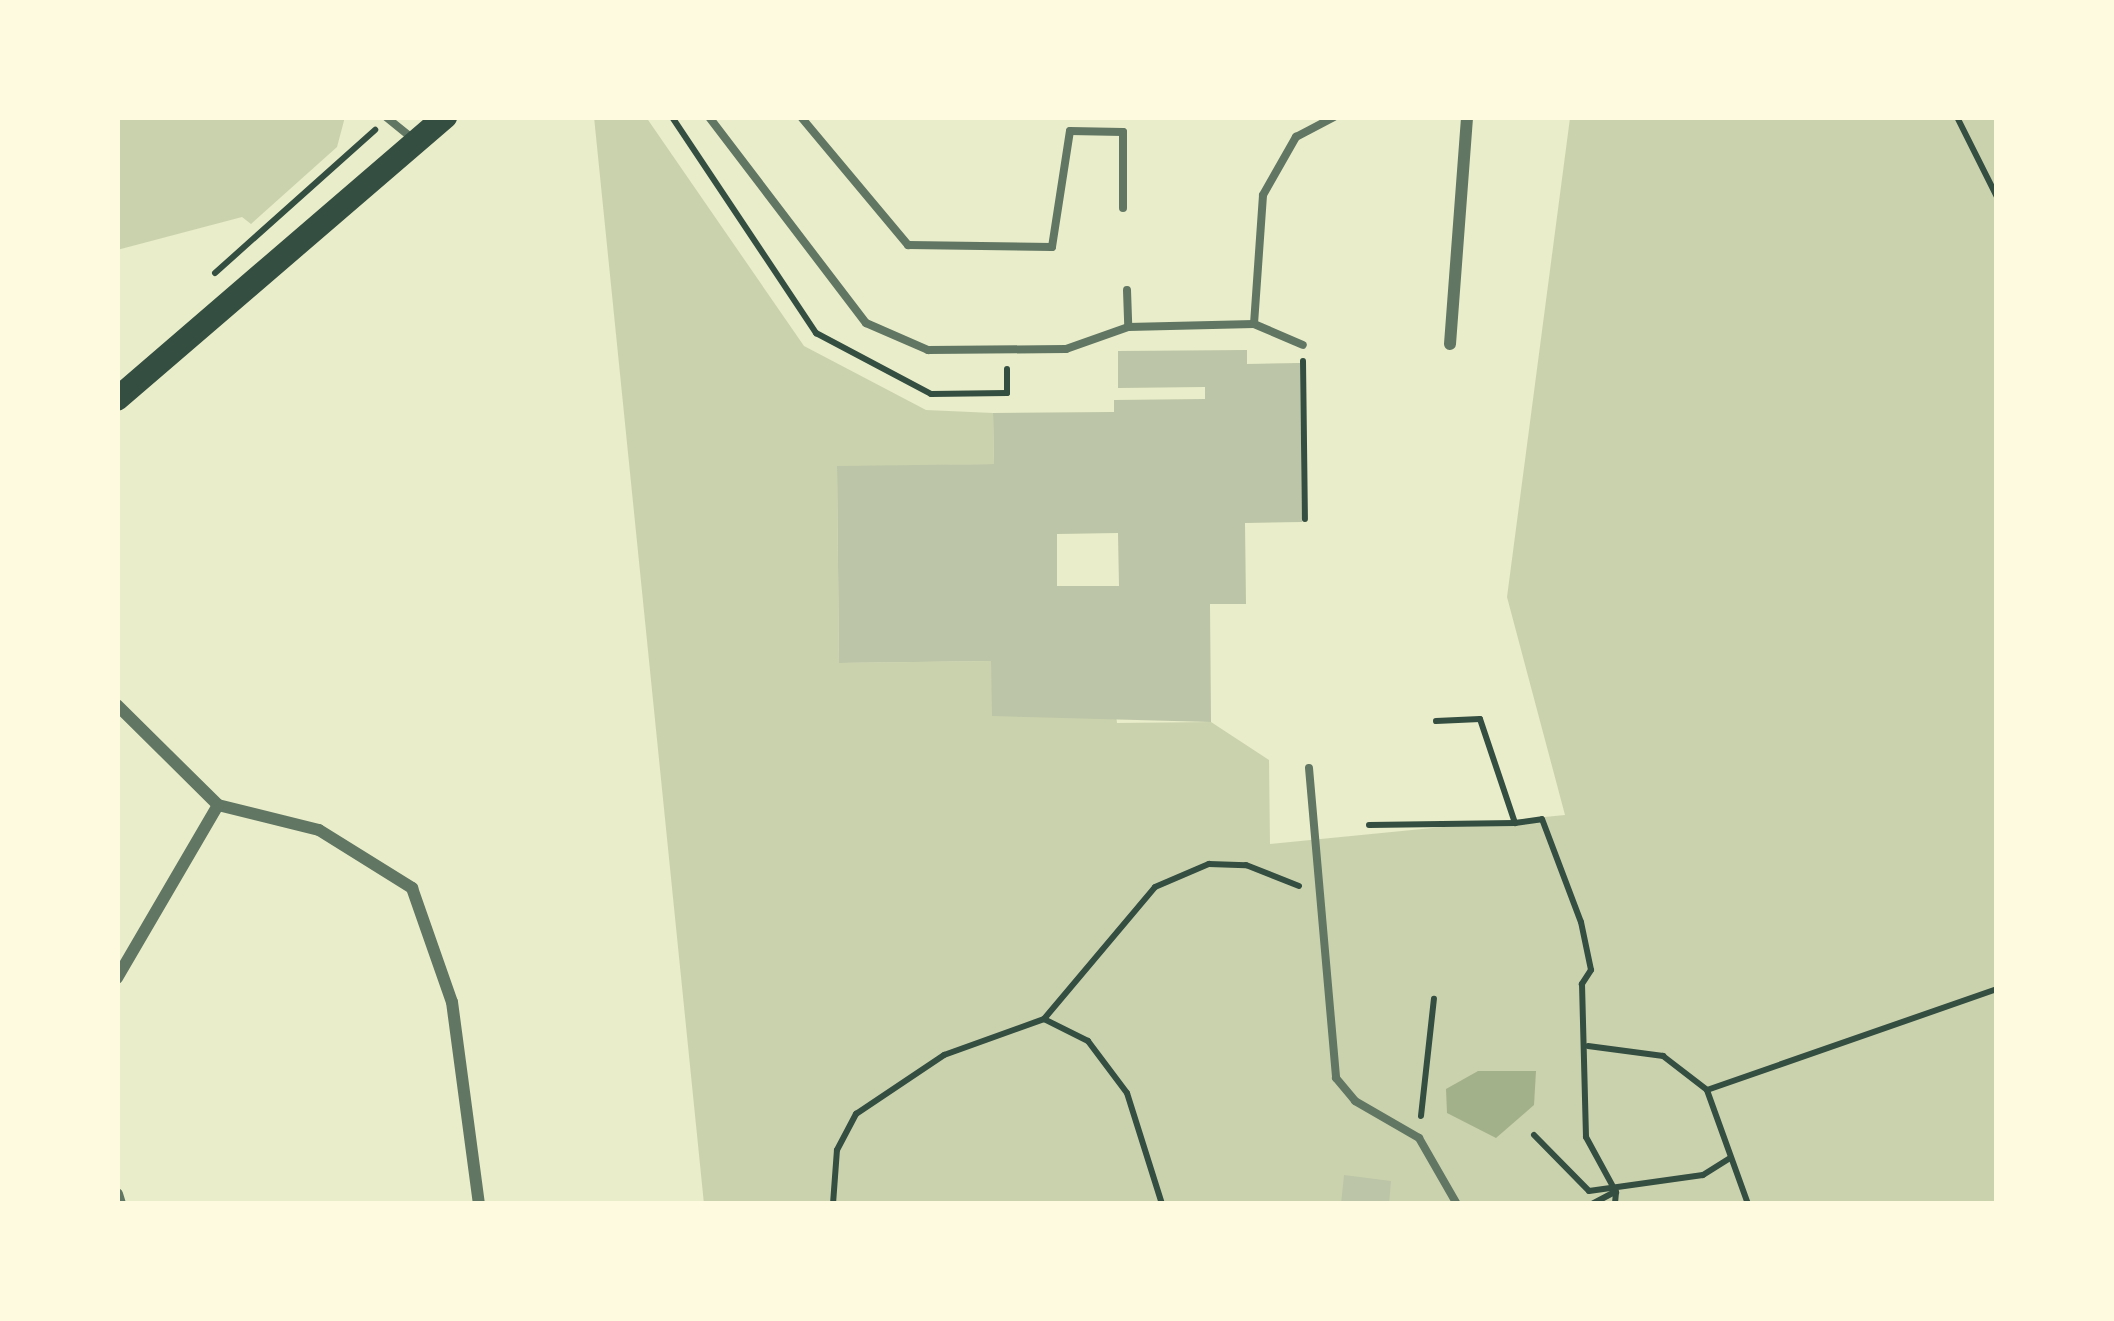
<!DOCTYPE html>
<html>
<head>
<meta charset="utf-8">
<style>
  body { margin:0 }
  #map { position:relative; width:2114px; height:1321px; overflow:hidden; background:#e9edc9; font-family:"Titillium Web",sans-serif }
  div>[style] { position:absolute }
  .green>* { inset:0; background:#cad2ad }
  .water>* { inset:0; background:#a3b18a }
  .building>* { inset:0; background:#bcc5a7 }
  .path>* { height:6px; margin:-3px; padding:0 3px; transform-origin:3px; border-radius:3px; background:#344e41 }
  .service>* { height:8px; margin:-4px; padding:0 4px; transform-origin:4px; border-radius:4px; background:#617663 }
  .minor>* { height:12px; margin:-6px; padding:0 6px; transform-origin:6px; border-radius:6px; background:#617663 }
  .secondary>* { height:24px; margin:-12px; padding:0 12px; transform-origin:12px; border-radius:12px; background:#344e41 }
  span { translate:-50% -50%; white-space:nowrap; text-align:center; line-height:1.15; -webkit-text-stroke:9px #fefae0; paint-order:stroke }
  .frame { position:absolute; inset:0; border:120px solid #fefae0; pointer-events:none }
</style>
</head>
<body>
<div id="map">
  <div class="green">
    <div style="clip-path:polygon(117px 117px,345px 117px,337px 147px,251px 224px,242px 217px,117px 250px)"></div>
    <div style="clip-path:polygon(594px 117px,646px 117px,804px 346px,926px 410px,993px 413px,994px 464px,837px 467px,839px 663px,991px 661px,1116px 714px,1117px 723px,1211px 722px,1269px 760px,1270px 844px,1565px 815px,1507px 597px,1570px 118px,1997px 117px,1997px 1204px,704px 1204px)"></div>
  </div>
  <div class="water">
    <div style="clip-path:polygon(1478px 1071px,1536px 1071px,1534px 1105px,1496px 1138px,1447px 1113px,1446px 1089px)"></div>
  </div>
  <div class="building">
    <div style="clip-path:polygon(evenodd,1247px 350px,1247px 364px,1300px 363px,1302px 522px,1245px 523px,1246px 604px,1210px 604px,1211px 722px,992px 716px,991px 661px,839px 663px,837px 466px,994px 464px,993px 413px,1114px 412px,1114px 400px,1205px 399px,1205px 387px,1118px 388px,1118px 351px,1247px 350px,1118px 533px,1119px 586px,1057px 586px,1057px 534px,1118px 533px)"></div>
    <div style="clip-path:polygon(1344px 1175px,1391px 1181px,1389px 1204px,1341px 1204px)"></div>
  </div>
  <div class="path">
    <div style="left:672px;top:117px;width:260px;rotate:56.3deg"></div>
    <div style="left:816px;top:333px;width:130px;rotate:27.9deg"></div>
    <div style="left:931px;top:394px;width:76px;rotate:-0.8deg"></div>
    <div style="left:1007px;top:393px;width:24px;rotate:-90deg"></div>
    <div style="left:1957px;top:117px;width:89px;rotate:63.4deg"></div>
    <div style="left:215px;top:273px;width:215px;rotate:-41.8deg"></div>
    <div style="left:1303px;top:361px;width:158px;rotate:89.3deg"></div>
    <div style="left:1436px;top:721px;width:44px;rotate:-2.6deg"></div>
    <div style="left:1480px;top:719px;width:110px;rotate:71.4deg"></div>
    <div style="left:1515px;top:823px;width:27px;rotate:-8deg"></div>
    <div style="left:1542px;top:819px;width:110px;rotate:69.3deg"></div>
    <div style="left:1581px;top:922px;width:49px;rotate:78.2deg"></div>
    <div style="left:1591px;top:970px;width:17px;rotate:123deg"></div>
    <div style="left:1582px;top:984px;width:153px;rotate:88.5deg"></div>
    <div style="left:1586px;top:1137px;width:63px;rotate:61.4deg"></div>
    <div style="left:1616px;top:1192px;width:12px;rotate:95deg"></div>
    <div style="left:1369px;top:825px;width:146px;rotate:-0.8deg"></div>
    <div style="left:1588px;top:1046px;width:76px;rotate:7.6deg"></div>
    <div style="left:1663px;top:1056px;width:56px;rotate:37.7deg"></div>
    <div style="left:1421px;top:1116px;width:118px;rotate:-83.7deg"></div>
    <div style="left:1534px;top:1135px;width:78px;rotate:45.5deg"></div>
    <div style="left:1589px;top:1191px;width:115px;rotate:-8deg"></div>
    <div style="left:1703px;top:1175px;width:31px;rotate:-32deg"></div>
    <div style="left:833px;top:1204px;width:54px;rotate:-85.8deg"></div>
    <div style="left:837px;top:1150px;width:41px;rotate:-62.2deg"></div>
    <div style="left:856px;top:1114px;width:106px;rotate:-33.8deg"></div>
    <div style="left:944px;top:1055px;width:106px;rotate:-19.8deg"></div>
    <div style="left:1162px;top:1204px;width:116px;rotate:-107.5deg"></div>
    <div style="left:1127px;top:1093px;width:65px;rotate:-126.9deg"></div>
    <div style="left:1088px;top:1041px;width:49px;rotate:-153.4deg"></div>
    <div style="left:1044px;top:1019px;width:172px;rotate:-49.9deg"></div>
    <div style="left:1155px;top:887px;width:59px;rotate:-23.1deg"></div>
    <div style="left:1209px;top:864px;width:37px;rotate:2deg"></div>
    <div style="left:1246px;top:865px;width:57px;rotate:21.6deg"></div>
    <div style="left:1592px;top:1204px;width:24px;rotate:-28deg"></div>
    <div style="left:1748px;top:1204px;width:121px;rotate:-109.8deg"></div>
    <div style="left:1707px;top:1090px;width:307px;rotate:-19.2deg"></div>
  </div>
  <div class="service">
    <div style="left:386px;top:117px;width:36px;rotate:39deg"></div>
    <div style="left:709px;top:117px;width:259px;rotate:52.7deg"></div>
    <div style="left:866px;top:323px;width:68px;rotate:23.5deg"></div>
    <div style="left:928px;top:350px;width:138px;rotate:-0.4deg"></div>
    <div style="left:1066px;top:349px;width:66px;rotate:-19.5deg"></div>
    <div style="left:801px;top:117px;width:167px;rotate:50.1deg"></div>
    <div style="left:908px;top:245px;width:144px;rotate:0.8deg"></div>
    <div style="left:1052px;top:247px;width:117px;rotate:-81.2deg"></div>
    <div style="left:1070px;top:131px;width:53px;rotate:1.1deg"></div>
    <div style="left:1123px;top:132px;width:76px;rotate:90deg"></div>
    <div style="left:1127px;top:290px;width:37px;rotate:88deg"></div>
    <div style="left:1128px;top:327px;width:126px;rotate:-1.4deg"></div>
    <div style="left:1254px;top:324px;width:53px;rotate:23.2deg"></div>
    <div style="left:1254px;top:324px;width:129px;rotate:-86deg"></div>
    <div style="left:1263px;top:195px;width:67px;rotate:-60.4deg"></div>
    <div style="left:1296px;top:137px;width:43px;rotate:-27.8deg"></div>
    <div style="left:1309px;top:768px;width:311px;rotate:85deg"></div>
    <div style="left:1336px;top:1078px;width:30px;rotate:50deg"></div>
    <div style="left:1355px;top:1101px;width:74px;rotate:30deg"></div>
    <div style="left:1419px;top:1138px;width:76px;rotate:60.1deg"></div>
  </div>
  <div class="minor">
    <div style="left:1450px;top:344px;width:228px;rotate:-85.7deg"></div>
    <div style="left:117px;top:705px;width:142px;rotate:44.7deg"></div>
    <div style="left:218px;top:805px;width:104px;rotate:13.9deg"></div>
    <div style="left:319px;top:830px;width:110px;rotate:31.9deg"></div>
    <div style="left:412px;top:888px;width:121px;rotate:70.7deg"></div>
    <div style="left:452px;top:1002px;width:204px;rotate:82.4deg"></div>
    <div style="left:117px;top:978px;width:200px;rotate:-59.7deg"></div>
    <div style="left:117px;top:1194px;width:10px;rotate:73deg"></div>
  </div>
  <div class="secondary">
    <div style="left:117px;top:399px;width:433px;rotate:-40.7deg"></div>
  </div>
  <div class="frame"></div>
</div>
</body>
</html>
